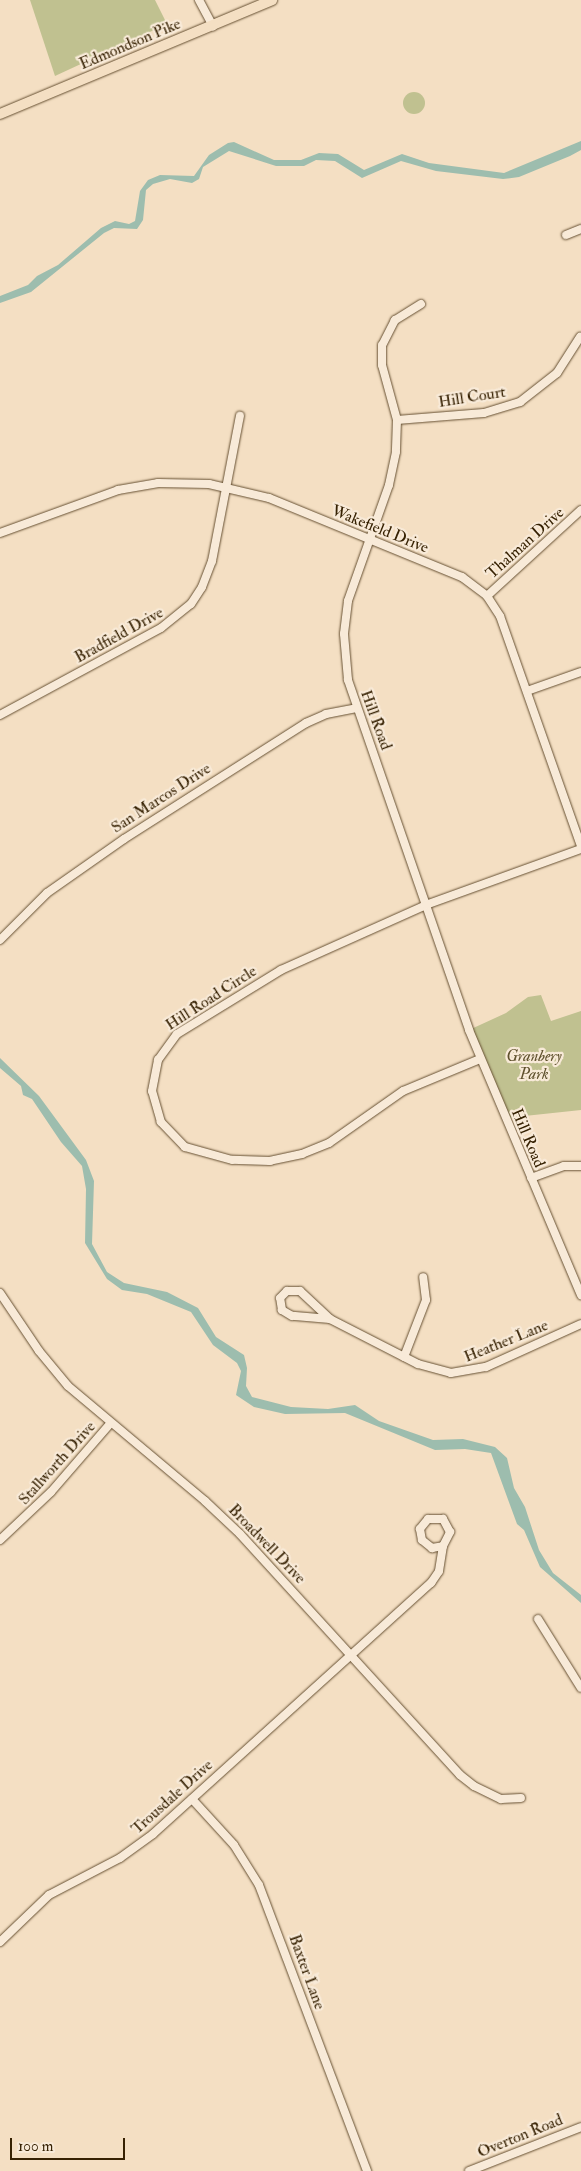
<!DOCTYPE html>
<html>
<head>
<meta charset="utf-8">
<style>
  body { margin:0 }
  #map { position:relative; width:581px; height:2171px; overflow:hidden; background:#f4dfc3; font-family:"IM FELL Double Pica",serif }
  div>[style] { position:absolute }
  .green>* { inset:0; background:#c0c190 }
  .round { border-radius:50% }
  .water>* { inset:0; background:#9dbdae }
  .roads { filter:drop-shadow(0 0 1px #665032) drop-shadow(0 0 1px #665032) }
  .minor>* { height:8px; margin:-4px; padding:0 4px; transform-origin:4px; border-radius:4px; background:#f8ead8 }
  .major>* { height:10px; margin:-5px; padding:0 5px; transform-origin:5px; border-radius:5px; background:#f4dfc3 }
  span { translate:-50% -50%; white-space:nowrap; text-align:center; line-height:1.15; -webkit-text-stroke:4.5px #f8ead8; paint-order:stroke }
  .street-label { font-size:16px; color:#362102 }
  .park-label { font-size:16px; color:#5f512d; font-style:italic }
  .scale { position:absolute; left:10px; top:2138px; width:115px; height:22px; box-sizing:border-box; border:2px solid #362102; border-top:0; padding-left:6px; font-size:15px; line-height:18px; white-space:nowrap; color:#362102; -webkit-text-stroke:4px #f8ead8; paint-order:stroke }
</style>
</head>
<body>
<div id="map">
  <div class="green">
    <div style="clip-path:polygon(30px 0,155px 0,167px 24px,55px 76px)"></div>
    <div class="round" style="left:403px;top:92px;width:22px;height:22px"></div>
    <div style="clip-path:polygon(541px 995px,551px 1021px,581px 1011px,581px 1110px,505px 1118px,469px 1030px,506px 1013px,528px 997px)"></div>
  </div>
  <div class="water">
    <div style="clip-path:polygon(581px 141px,581px 150px,570px 156px,519px 177px,503px 179px,436px 171px,401px 161px,362px 178px,335px 161px,316px 160px,304px 166px,276px 166px,229px 151px,203px 167px,199px 179px,192px 183px,170px 179px,153px 184px,146px 190px,143px 220px,137px 229px,114px 228px,104px 233px,31px 292px,0 303px,0 296px,28px 285px,37px 276px,58px 265px,101px 228px,115px 221px,129px 224px,135px 221px,140px 191px,148px 180px,160px 175px,194px 176px,209px 155px,228px 143px,234px 142px,274px 160px,301px 160px,319px 153px,338px 154px,364px 170px,402px 154px,429px 163px,504px 173px)"></div>
    <div style="clip-path:polygon(0 1058px,39px 1096px,86px 1160px,94px 1181px,92px 1244px,107px 1272px,124px 1283px,167px 1292px,198px 1308px,216px 1337px,244px 1355px,247px 1368px,246px 1386px,252px 1397px,291px 1407px,328px 1409px,355px 1405px,379px 1421px,433px 1440px,463px 1439px,495px 1447px,507px 1458px,514px 1488px,525px 1507px,539px 1550px,553px 1573px,581px 1595px,581px 1603px,540px 1567px,524px 1530px,517px 1524px,491px 1453px,465px 1449px,435px 1450px,345px 1413px,285px 1414px,254px 1407px,236px 1395px,241px 1371px,237px 1363px,213px 1345px,191px 1312px,147px 1294px,122px 1290px,107px 1279px,85px 1243px,86px 1189px,82px 1166px,61px 1142px,32px 1099px,23px 1095px,21px 1086px,0 1068px)"></div>
  </div>
  <div class="roads">
    <div class="minor">
      <div style="left:199px;top:0;width:30px;rotate:62deg"></div>
      <div style="left:566px;top:235px;width:16px;rotate:-22deg"></div>
      <div style="left:421px;top:304px;width:31px;rotate:148deg"></div>
      <div style="left:395px;top:320px;width:28px;rotate:117deg"></div>
      <div style="left:382px;top:345px;width:20px;rotate:90deg"></div>
      <div style="left:382px;top:365px;width:57px;rotate:74.7deg"></div>
      <div style="left:397px;top:420px;width:32px;rotate:92deg"></div>
      <div style="left:396px;top:452px;width:34px;rotate:102deg"></div>
      <div style="left:389px;top:485px;width:123px;rotate:109.5deg"></div>
      <div style="left:348px;top:601px;width:33px;rotate:97deg"></div>
      <div style="left:344px;top:634px;width:46px;rotate:85deg"></div>
      <div style="left:348px;top:680px;width:370px;rotate:70.9deg"></div>
      <div style="left:469px;top:1030px;width:288px;rotate:67.1deg"></div>
      <div style="left:397px;top:420px;width:87px;rotate:-4.6deg"></div>
      <div style="left:484px;top:413px;width:38px;rotate:-17deg"></div>
      <div style="left:520px;top:402px;width:47px;rotate:-38.1deg"></div>
      <div style="left:557px;top:373px;width:43px;rotate:-57.4deg"></div>
      <div style="left:0;top:533px;width:126px;rotate:-20deg"></div>
      <div style="left:118px;top:490px;width:41px;rotate:-9.9deg"></div>
      <div style="left:158px;top:483px;width:51px;rotate:1.1deg"></div>
      <div style="left:209px;top:484px;width:62px;rotate:13.1deg"></div>
      <div style="left:269px;top:498px;width:209px;rotate:22.3deg"></div>
      <div style="left:462px;top:577px;width:31px;rotate:37deg"></div>
      <div style="left:487px;top:596px;width:24px;rotate:57deg"></div>
      <div style="left:500px;top:616px;width:244px;rotate:70.6deg"></div>
      <div style="left:487px;top:596px;width:127px;rotate:-42.5deg"></div>
      <div style="left:527px;top:691px;width:57px;rotate:-19.4deg"></div>
      <div style="left:0;top:715px;width:183px;rotate:-28.4deg"></div>
      <div style="left:161px;top:628px;width:38px;rotate:-39deg"></div>
      <div style="left:191px;top:604px;width:20px;rotate:-57deg"></div>
      <div style="left:202px;top:587px;width:28px;rotate:-69deg"></div>
      <div style="left:212px;top:561px;width:148px;rotate:-79.1deg"></div>
      <div style="left:0;top:940px;width:66px;rotate:-45deg"></div>
      <div style="left:47px;top:893px;width:94px;rotate:-35deg"></div>
      <div style="left:124px;top:839px;width:216px;rotate:-32.5deg"></div>
      <div style="left:306px;top:723px;width:22px;rotate:-24deg"></div>
      <div style="left:326px;top:714px;width:31px;rotate:-11deg"></div>
      <div style="left:480px;top:1059px;width:83px;rotate:157.4deg"></div>
      <div style="left:403px;top:1091px;width:90px;rotate:144.9deg"></div>
      <div style="left:329px;top:1143px;width:29px;rotate:158deg"></div>
      <div style="left:302px;top:1154px;width:33px;rotate:168deg"></div>
      <div style="left:270px;top:1161px;width:38px;rotate:-178deg"></div>
      <div style="left:232px;top:1160px;width:49px;rotate:-164.5deg"></div>
      <div style="left:185px;top:1147px;width:35px;rotate:-134deg"></div>
      <div style="left:161px;top:1122px;width:32px;rotate:-106deg"></div>
      <div style="left:152px;top:1091px;width:32px;rotate:-79deg"></div>
      <div style="left:158px;top:1060px;width:32px;rotate:-54deg"></div>
      <div style="left:177px;top:1034px;width:122px;rotate:-31.6deg"></div>
      <div style="left:281px;top:970px;width:159px;rotate:-24.1deg"></div>
      <div style="left:426px;top:905px;width:165px;rotate:-19.9deg"></div>
      <div style="left:531px;top:1178px;width:35px;rotate:-20deg"></div>
      <div style="left:564px;top:1166px;width:17px"></div>
      <div style="left:0;top:1293px;width:70px;rotate:56.1deg"></div>
      <div style="left:39px;top:1351px;width:45px;rotate:50.4deg"></div>
      <div style="left:68px;top:1386px;width:179px;rotate:40deg"></div>
      <div style="left:205px;top:1501px;width:48px;rotate:43.3deg"></div>
      <div style="left:240px;top:1534px;width:326px;rotate:47.6deg"></div>
      <div style="left:460px;top:1775px;width:18px;rotate:38deg"></div>
      <div style="left:474px;top:1786px;width:30px;rotate:26deg"></div>
      <div style="left:501px;top:1799px;width:20px;rotate:-3deg"></div>
      <div style="left:330px;top:1319px;width:38px;rotate:-175deg"></div>
      <div style="left:292px;top:1316px;width:12px;rotate:-149deg"></div>
      <div style="left:282px;top:1310px;width:12px;rotate:-99deg"></div>
      <div style="left:280px;top:1298px;width:10px;rotate:-45deg"></div>
      <div style="left:287px;top:1291px;width:13px"></div>
      <div style="left:300px;top:1291px;width:41px;rotate:43deg"></div>
      <div style="left:330px;top:1319px;width:99px;rotate:27.1deg"></div>
      <div style="left:418px;top:1364px;width:34px;rotate:15deg"></div>
      <div style="left:451px;top:1373px;width:36px;rotate:-10deg"></div>
      <div style="left:486px;top:1367px;width:104px;rotate:-24.4deg"></div>
      <div style="left:404px;top:1357px;width:61px;rotate:-68.9deg"></div>
      <div style="left:426px;top:1300px;width:23px;rotate:-97deg"></div>
      <div style="left:0;top:1540px;width:70px;rotate:-43.3deg"></div>
      <div style="left:51px;top:1492px;width:90px;rotate:-49.1deg"></div>
      <div style="left:538px;top:1619px;width:81px;rotate:58.1deg"></div>
      <div style="left:192px;top:1799px;width:62px;rotate:47.6deg"></div>
      <div style="left:234px;top:1845px;width:47px;rotate:58deg"></div>
      <div style="left:259px;top:1885px;width:306px;rotate:69.3deg"></div>
      <div style="left:0;top:1942px;width:68px;rotate:-43.8deg"></div>
      <div style="left:49px;top:1895px;width:80px;rotate:-27.5deg"></div>
      <div style="left:120px;top:1858px;width:41px;rotate:-36deg"></div>
      <div style="left:153px;top:1834px;width:375px;rotate:-42.1deg"></div>
      <div style="left:431px;top:1583px;width:14px;rotate:-56deg"></div>
      <div style="left:439px;top:1571px;width:25px;rotate:-81deg"></div>
      <div style="left:443px;top:1546px;width:16px;rotate:-63deg"></div>
      <div style="left:450px;top:1532px;width:15px;rotate:-118deg"></div>
      <div style="left:443px;top:1519px;width:15px;rotate:180deg"></div>
      <div style="left:428px;top:1519px;width:13px;rotate:129deg"></div>
      <div style="left:420px;top:1529px;width:11px;rotate:80deg"></div>
      <div style="left:422px;top:1540px;width:13px;rotate:39deg"></div>
      <div style="left:432px;top:1548px;width:11px;rotate:-10deg"></div>
      <div style="left:469px;top:2171px;width:120px;rotate:-21.4deg"></div>
    </div>
    <div class="major">
      <div style="left:0;top:114px;width:295px;rotate:-22.7deg"></div>
    </div>
  </div>
  <div class="street-label">
    <span style="left:130px;top:44px;rotate:-23deg">Edmondson Pike</span>
    <span style="left:472px;top:397px;rotate:-9deg">Hill Court</span>
    <span style="left:380px;top:529px;rotate:22deg">Wakefield Drive</span>
    <span style="left:525px;top:543px;rotate:-42deg">Thalman Drive</span>
    <span style="left:119px;top:635px;rotate:-29deg">Bradfield Drive</span>
    <span style="left:376px;top:720px;rotate:70deg">Hill Road</span>
    <span style="left:161px;top:798px;rotate:-33deg">San Marcos Drive</span>
    <span style="left:211px;top:998px;rotate:-33deg">Hill Road Circle</span>
    <span style="left:528px;top:1138px;rotate:67deg">Hill Road</span>
    <span style="left:506px;top:1341px;rotate:-22deg">Heather Lane</span>
    <span style="left:57px;top:1463px;rotate:-48deg">Stallworth Drive</span>
    <span style="left:267px;top:1544px;rotate:46deg">Broadwell Drive</span>
    <span style="left:172px;top:1797px;rotate:-42deg">Trousdale Drive</span>
    <span style="left:307px;top:1972px;rotate:70deg">Baxter Lane</span>
    <span style="left:520px;top:2136px;rotate:-22deg">Overton Road</span>
  </div>
  <div class="park-label">
    <span style="left:534px;top:1065px">Granbery<br>Park</span>
  </div>
  <div class="scale">100 m</div>
</div>
</body>
</html>
